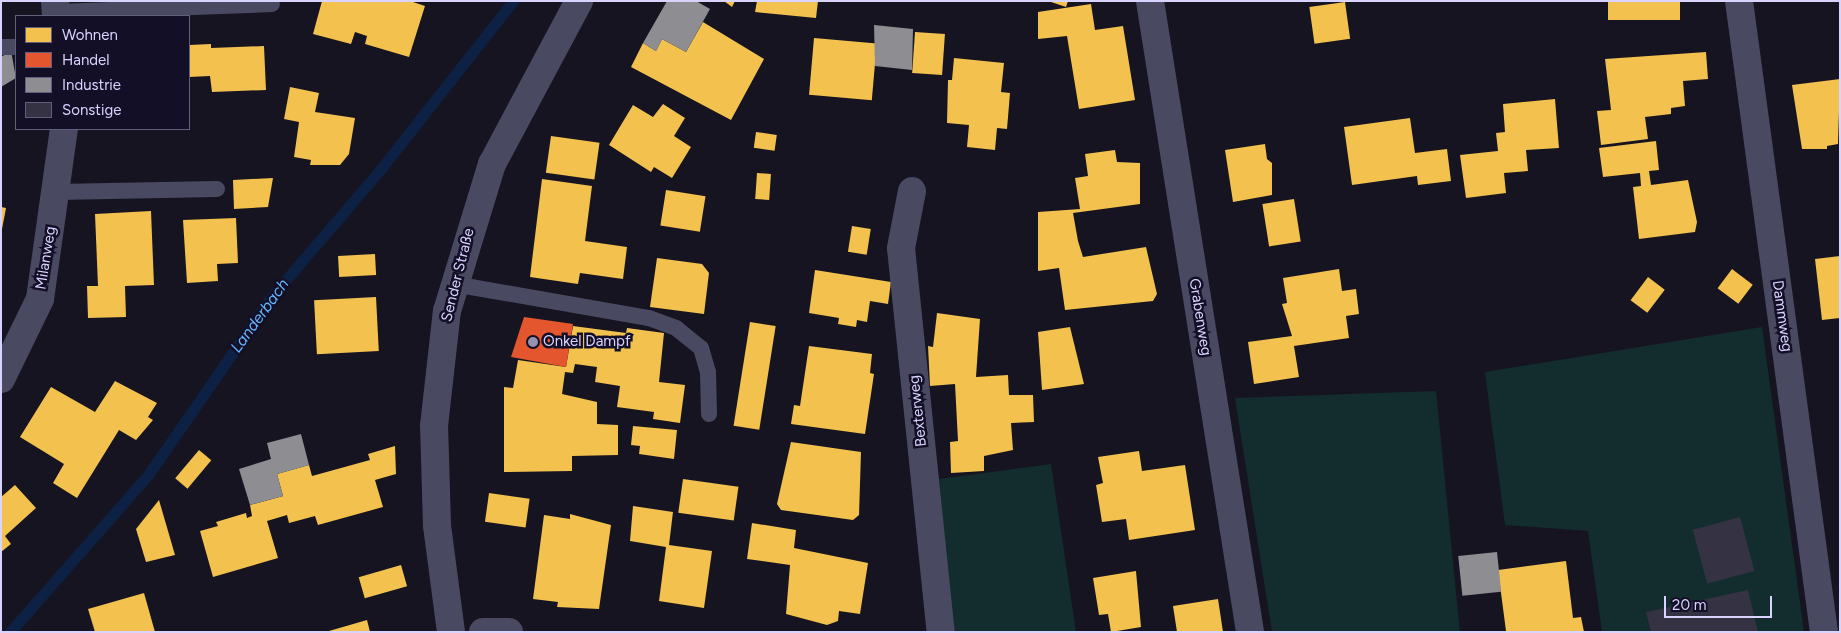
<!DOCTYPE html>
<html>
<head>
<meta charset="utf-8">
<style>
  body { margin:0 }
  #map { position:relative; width:1841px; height:633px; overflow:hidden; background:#161421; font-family:Figtree,sans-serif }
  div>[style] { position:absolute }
  .green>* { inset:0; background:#132c2d }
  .homes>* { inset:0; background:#f2c14e; transform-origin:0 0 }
  .shops>* { inset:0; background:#e4572e }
  .industry>* { inset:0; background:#8d8d92; transform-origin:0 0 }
  .stream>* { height:11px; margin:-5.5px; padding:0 5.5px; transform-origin:5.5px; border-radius:5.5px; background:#0d2144 }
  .building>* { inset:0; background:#343243; transform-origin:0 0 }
  .service>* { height:16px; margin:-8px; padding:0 8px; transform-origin:8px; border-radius:8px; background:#4a4962 }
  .minor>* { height:28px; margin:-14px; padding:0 14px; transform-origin:14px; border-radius:14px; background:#4a4962 }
  .tertiary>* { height:28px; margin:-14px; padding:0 14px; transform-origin:14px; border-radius:14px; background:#4a4962 }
  .dots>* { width:14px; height:14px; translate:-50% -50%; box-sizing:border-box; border:2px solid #130f26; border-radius:50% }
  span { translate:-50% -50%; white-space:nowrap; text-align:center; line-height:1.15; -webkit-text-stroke:5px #130f26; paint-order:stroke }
  .street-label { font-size:15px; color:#d9d4ff }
  .poi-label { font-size:15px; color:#d9d4ff }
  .left { translate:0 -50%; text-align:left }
  .water-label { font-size:16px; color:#62b6ff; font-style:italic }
  .frame { position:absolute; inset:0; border:2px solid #d9d4ff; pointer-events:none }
  .legend { position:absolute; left:15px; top:15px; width:175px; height:115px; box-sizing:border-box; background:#130f26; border:1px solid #625e7d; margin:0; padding:6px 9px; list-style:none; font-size:15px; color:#d9d4ff }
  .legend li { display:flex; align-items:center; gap:10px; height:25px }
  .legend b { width:25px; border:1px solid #625e7d }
  .scale { position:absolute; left:1664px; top:596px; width:108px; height:22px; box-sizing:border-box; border:2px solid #d9d4ff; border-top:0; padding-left:6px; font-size:15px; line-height:18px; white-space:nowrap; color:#d9d4ff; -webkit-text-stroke:4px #130f26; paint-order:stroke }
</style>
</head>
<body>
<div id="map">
  <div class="green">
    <div style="clip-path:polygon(1762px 327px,1804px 632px,1602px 632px,1588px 531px,1505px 525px,1485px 372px)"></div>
    <div style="clip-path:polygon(1436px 391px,1460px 632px,1272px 632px,1235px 398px)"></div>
    <div style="clip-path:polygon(1051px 464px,1076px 632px,953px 632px,939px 479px)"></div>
  </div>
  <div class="homes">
    <div style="clip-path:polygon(322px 1px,410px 1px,425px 6px,409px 57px,365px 44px,367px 36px,355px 32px,351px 44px,313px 34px)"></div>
    <div style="clip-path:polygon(724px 1px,735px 1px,732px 7px)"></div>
    <div style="clip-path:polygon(757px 1px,818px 1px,816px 18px,755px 12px)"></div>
    <div style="clip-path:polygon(1048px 1px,1068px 1px,1066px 7px)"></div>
    <div style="left:1608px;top:1px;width:72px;height:19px"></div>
    <div style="left:1345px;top:2px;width:37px;height:36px;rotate:82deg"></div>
    <div style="clip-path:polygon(1091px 4px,1095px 30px,1123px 26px,1135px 100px,1079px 109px,1067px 36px,1038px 39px,1038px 12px)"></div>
    <div style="clip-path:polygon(703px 22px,764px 59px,731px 120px,631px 67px,643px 43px,656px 51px,662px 39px,686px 52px)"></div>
    <div style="left:915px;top:32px;width:30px;height:41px;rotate:4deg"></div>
    <div style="left:814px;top:38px;width:63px;height:57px;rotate:5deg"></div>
    <div style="clip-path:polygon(211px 44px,211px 48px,264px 46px,266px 90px,212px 92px,210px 76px,189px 77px,189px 45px)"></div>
    <div style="clip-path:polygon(1706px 52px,1708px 79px,1683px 81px,1685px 106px,1671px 108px,1671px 114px,1645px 117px,1648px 139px,1601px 145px,1597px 111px,1611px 110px,1605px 59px)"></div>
    <div style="clip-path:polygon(954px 58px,1004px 63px,1001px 92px,1010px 93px,1007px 129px,997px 128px,995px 150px,967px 147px,969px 125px,947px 123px,948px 80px,952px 80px)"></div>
    <div style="clip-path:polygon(1840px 79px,1838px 144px,1827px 146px,1827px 149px,1802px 149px,1792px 85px)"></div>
    <div style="clip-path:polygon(290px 87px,319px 93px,315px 112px,355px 118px,349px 154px,340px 165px,310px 165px,311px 160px,294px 157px,299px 122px,284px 119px)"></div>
    <div style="clip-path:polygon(1555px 99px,1559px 148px,1526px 150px,1528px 171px,1504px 173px,1506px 193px,1466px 198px,1460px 155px,1498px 151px,1496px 133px,1505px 132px,1503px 104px)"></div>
    <div style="clip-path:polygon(663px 104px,685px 118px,674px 136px,691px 147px,672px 178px,654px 167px,651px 172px,609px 145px,633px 105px,653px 117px)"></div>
    <div style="clip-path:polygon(1410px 118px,1415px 153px,1447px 149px,1451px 181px,1418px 185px,1417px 176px,1352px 185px,1344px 127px)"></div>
    <div style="left:756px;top:132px;width:21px;height:16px;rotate:8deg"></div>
    <div style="left:551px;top:136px;width:49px;height:37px;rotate:8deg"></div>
    <div style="clip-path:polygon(1656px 141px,1659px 170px,1649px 171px,1651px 185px,1688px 180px,1697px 222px,1695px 232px,1639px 239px,1633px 187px,1641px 186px,1640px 173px,1603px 177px,1599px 148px)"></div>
    <div style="clip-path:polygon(1265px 144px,1267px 159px,1272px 163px,1272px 195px,1233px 202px,1225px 150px)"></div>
    <div style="clip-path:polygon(1115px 150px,1117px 162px,1140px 163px,1140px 204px,1073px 213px,1078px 241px,1083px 257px,1146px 247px,1157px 294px,1153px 301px,1065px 310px,1059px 268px,1038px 271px,1038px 212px,1080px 209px,1075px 178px,1088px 176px,1085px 154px)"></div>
    <div style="left:757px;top:173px;width:14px;height:26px;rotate:4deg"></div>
    <div style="clip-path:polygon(273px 178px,268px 207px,234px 209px,233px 180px)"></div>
    <div style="clip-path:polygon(542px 179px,592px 186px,585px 241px,627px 247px,623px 279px,580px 273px,578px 284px,530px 277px)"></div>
    <div style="left:666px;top:190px;width:40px;height:36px;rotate:9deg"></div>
    <div style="left:1294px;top:199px;width:43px;height:32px;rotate:81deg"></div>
    <div style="clip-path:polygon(1px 207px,6px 208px,2px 229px,1px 229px)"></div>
    <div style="clip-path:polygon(151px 211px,154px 285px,125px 286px,126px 317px,88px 318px,87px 286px,98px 286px,95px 214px)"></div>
    <div style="clip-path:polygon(236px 218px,238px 263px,217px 264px,218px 281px,187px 283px,183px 220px)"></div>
    <div style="left:852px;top:226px;width:19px;height:26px;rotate:9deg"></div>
    <div style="left:375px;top:254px;width:21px;height:37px;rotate:87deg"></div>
    <div style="clip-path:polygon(1840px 256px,1840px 318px,1822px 320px,1815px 259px)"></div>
    <div style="clip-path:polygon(657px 258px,702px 264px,709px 273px,704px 314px,650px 307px)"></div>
    <div style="clip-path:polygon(1339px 269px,1342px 291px,1356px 289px,1359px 314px,1346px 316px,1349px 338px,1294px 346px,1299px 377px,1254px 384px,1248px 342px,1292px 336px,1282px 304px,1287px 303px,1283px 278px)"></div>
    <div style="left:1732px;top:269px;width:26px;height:24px;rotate:37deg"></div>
    <div style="clip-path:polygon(815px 270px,891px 282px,888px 304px,870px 301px,867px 322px,857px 320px,856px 327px,838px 324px,839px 318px,809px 313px)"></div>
    <div style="left:1648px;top:277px;width:21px;height:29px;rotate:37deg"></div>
    <div style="left:376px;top:297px;width:54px;height:62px;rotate:87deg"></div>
    <div style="clip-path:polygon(937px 313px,980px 319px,976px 377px,1008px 375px,1009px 395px,1033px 395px,1034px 422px,1011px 423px,1013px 450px,984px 456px,984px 471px,951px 473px,950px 442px,958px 441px,955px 384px,930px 386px,928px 346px,933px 347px)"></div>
    <div style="left:750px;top:322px;width:26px;height:105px;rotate:9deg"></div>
    <div style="clip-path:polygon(573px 326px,626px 333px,627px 328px,664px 333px,659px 382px,685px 385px,680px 423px,653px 419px,654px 412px,617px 407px,620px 386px,595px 382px,597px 367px,575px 364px,573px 373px,565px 372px,562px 394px,597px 402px,597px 424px,618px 425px,618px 455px,572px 456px,572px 471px,504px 472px,504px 387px,513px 388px,518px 360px,566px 367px)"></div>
    <div style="clip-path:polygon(1070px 327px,1084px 384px,1042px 390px,1038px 332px)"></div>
    <div style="clip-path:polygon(809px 346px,872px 354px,870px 373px,874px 374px,865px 434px,791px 424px,794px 405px,800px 406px)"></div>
    <div style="clip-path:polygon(115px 381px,157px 403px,148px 417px,153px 420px,136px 440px,119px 430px,77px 498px,53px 483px,64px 464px,20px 437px,51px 387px,95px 412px)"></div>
    <div style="clip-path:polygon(633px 426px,677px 430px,674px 459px,639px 454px,640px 446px,631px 445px)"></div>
    <div style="clip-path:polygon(791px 442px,861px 452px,859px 515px,853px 520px,781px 510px,777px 504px)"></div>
    <div style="clip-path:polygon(395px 446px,396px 474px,375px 480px,383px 507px,318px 525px,315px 516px,289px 523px,287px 515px,267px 521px,278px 558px,213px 577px,200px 531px,218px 526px,216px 522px,246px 513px,247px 518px,252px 516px,250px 505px,283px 496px,277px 474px,309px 465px,312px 476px,370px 460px,368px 454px)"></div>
    <div style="left:199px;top:450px;width:16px;height:37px;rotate:40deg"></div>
    <div style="clip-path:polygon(1139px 451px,1142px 471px,1185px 465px,1195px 530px,1129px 540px,1126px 519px,1102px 522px,1096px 485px,1103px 483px,1098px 457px)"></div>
    <div style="left:683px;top:479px;width:56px;height:34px;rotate:8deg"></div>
    <div style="clip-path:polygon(15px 485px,36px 508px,5px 536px,11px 544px,1px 552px,1px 497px)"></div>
    <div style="left:489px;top:493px;width:41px;height:29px;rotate:8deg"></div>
    <div style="clip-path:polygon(159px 500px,175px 555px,146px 562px,136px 529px)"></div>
    <div style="clip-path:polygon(633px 506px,673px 512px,669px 545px,712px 551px,704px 608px,659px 601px,666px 547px,630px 541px)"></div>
    <div style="clip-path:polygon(570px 514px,611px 525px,599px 609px,557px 607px,558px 602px,533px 599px,544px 515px,570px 519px)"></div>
    <div style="clip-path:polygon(752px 523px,796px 530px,794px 548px,868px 563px,860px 614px,839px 611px,838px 621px,827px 625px,786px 614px,790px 565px,747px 559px)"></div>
    <div style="clip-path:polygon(1566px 561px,1573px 618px,1581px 617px,1584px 632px,1506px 631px,1498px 570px)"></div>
    <div style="left:401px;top:565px;width:22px;height:44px;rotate:74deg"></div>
    <div style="clip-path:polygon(1136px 571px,1141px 627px,1111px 632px,1108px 614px,1099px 615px,1093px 578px)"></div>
    <div style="clip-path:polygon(144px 593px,155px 632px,95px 632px,88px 609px)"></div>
    <div style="clip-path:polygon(1218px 599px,1223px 632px,1177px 632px,1173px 606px)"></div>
    <div style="clip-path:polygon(367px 620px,370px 632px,329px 632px,329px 631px)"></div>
  </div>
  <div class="shops">
    <div style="clip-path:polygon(524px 317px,573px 324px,566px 367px,511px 357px)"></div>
  </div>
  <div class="industry">
    <div style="clip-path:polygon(667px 1px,696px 1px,710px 9px,686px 52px,662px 39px,656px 51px,643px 43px)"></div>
    <div style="clip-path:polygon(874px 25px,913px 29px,912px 70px,875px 66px)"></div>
    <div style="clip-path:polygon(11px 51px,16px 78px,1px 87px,1px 57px)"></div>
    <div style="clip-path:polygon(301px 434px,309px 465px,277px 474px,283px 496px,250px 505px,239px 469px,271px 459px,267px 443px)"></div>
    <div style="left:1497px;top:552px;width:40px;height:39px;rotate:84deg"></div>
  </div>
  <div class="stream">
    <div style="left:10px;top:632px;width:209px;rotate:-48.7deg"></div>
    <div style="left:148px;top:475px;width:218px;rotate:-55.3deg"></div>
    <div style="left:272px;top:296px;width:166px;rotate:-49.4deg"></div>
    <div style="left:380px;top:170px;width:215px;rotate:-51.8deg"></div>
  </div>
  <div class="building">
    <div style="left:1740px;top:517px;width:56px;height:49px;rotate:75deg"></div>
    <div style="clip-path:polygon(1748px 590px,1758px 632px,1651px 632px,1646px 612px)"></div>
  </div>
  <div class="service">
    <div style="left:56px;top:12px;width:216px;rotate:-2.1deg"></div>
    <div style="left:1px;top:47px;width:15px"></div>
    <div style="left:56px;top:192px;width:161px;rotate:-1.1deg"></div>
    <div style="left:454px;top:284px;width:198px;rotate:9.9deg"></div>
    <div style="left:649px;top:318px;width:29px;rotate:20deg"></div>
    <div style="left:676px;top:328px;width:32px;rotate:39deg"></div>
    <div style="left:701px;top:348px;width:25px;rotate:74deg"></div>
    <div style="left:708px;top:372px;width:42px;rotate:88.6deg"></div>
  </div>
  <div class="minor">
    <div style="left:55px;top:1px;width:15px;rotate:86deg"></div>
    <div style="left:1150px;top:1px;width:639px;rotate:80.99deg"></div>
    <div style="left:1739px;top:1px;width:637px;rotate:82.33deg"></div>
    <div style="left:912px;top:191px;width:58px;rotate:100.9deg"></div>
    <div style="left:901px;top:248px;width:386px;rotate:84.1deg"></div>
    <div style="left:1px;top:379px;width:89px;rotate:-64deg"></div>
    <div style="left:40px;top:299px;width:172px;rotate:-82deg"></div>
    <div style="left:483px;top:632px;width:26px"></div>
  </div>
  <div class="tertiary">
    <div style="left:451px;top:632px;width:108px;rotate:-97.5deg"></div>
    <div style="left:437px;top:525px;width:99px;rotate:-91.7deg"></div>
    <div style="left:434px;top:426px;width:116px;rotate:-83.6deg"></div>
    <div style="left:447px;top:311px;width:154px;rotate:-73deg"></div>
    <div style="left:492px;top:164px;width:185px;rotate:-61.9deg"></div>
  </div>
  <div class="dots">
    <div style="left:533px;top:342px;background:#9591b1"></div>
  </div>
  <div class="street-label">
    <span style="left:46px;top:258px;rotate:-81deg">Milanweg</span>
    <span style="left:458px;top:275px;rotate:-76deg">Sender Straße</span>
    <span style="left:1782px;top:316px;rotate:82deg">Dammweg</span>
    <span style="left:1200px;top:317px;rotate:81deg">Grabenweg</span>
    <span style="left:918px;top:411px;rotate:-96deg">Bexterweg</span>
  </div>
  <div class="poi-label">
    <span class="left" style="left:543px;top:342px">Onkel Dampf</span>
  </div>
  <div class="water-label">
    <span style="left:260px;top:316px;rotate:-54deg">Landerbach</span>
  </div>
  <div class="frame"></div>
  <ul class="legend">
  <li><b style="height:14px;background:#f2c14e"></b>Wohnen</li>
  <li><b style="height:14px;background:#e4572e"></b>Handel</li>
  <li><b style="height:14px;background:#8d8d92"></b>Industrie</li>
  <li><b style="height:14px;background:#343243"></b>Sonstige</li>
  </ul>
  <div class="scale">20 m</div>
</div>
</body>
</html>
